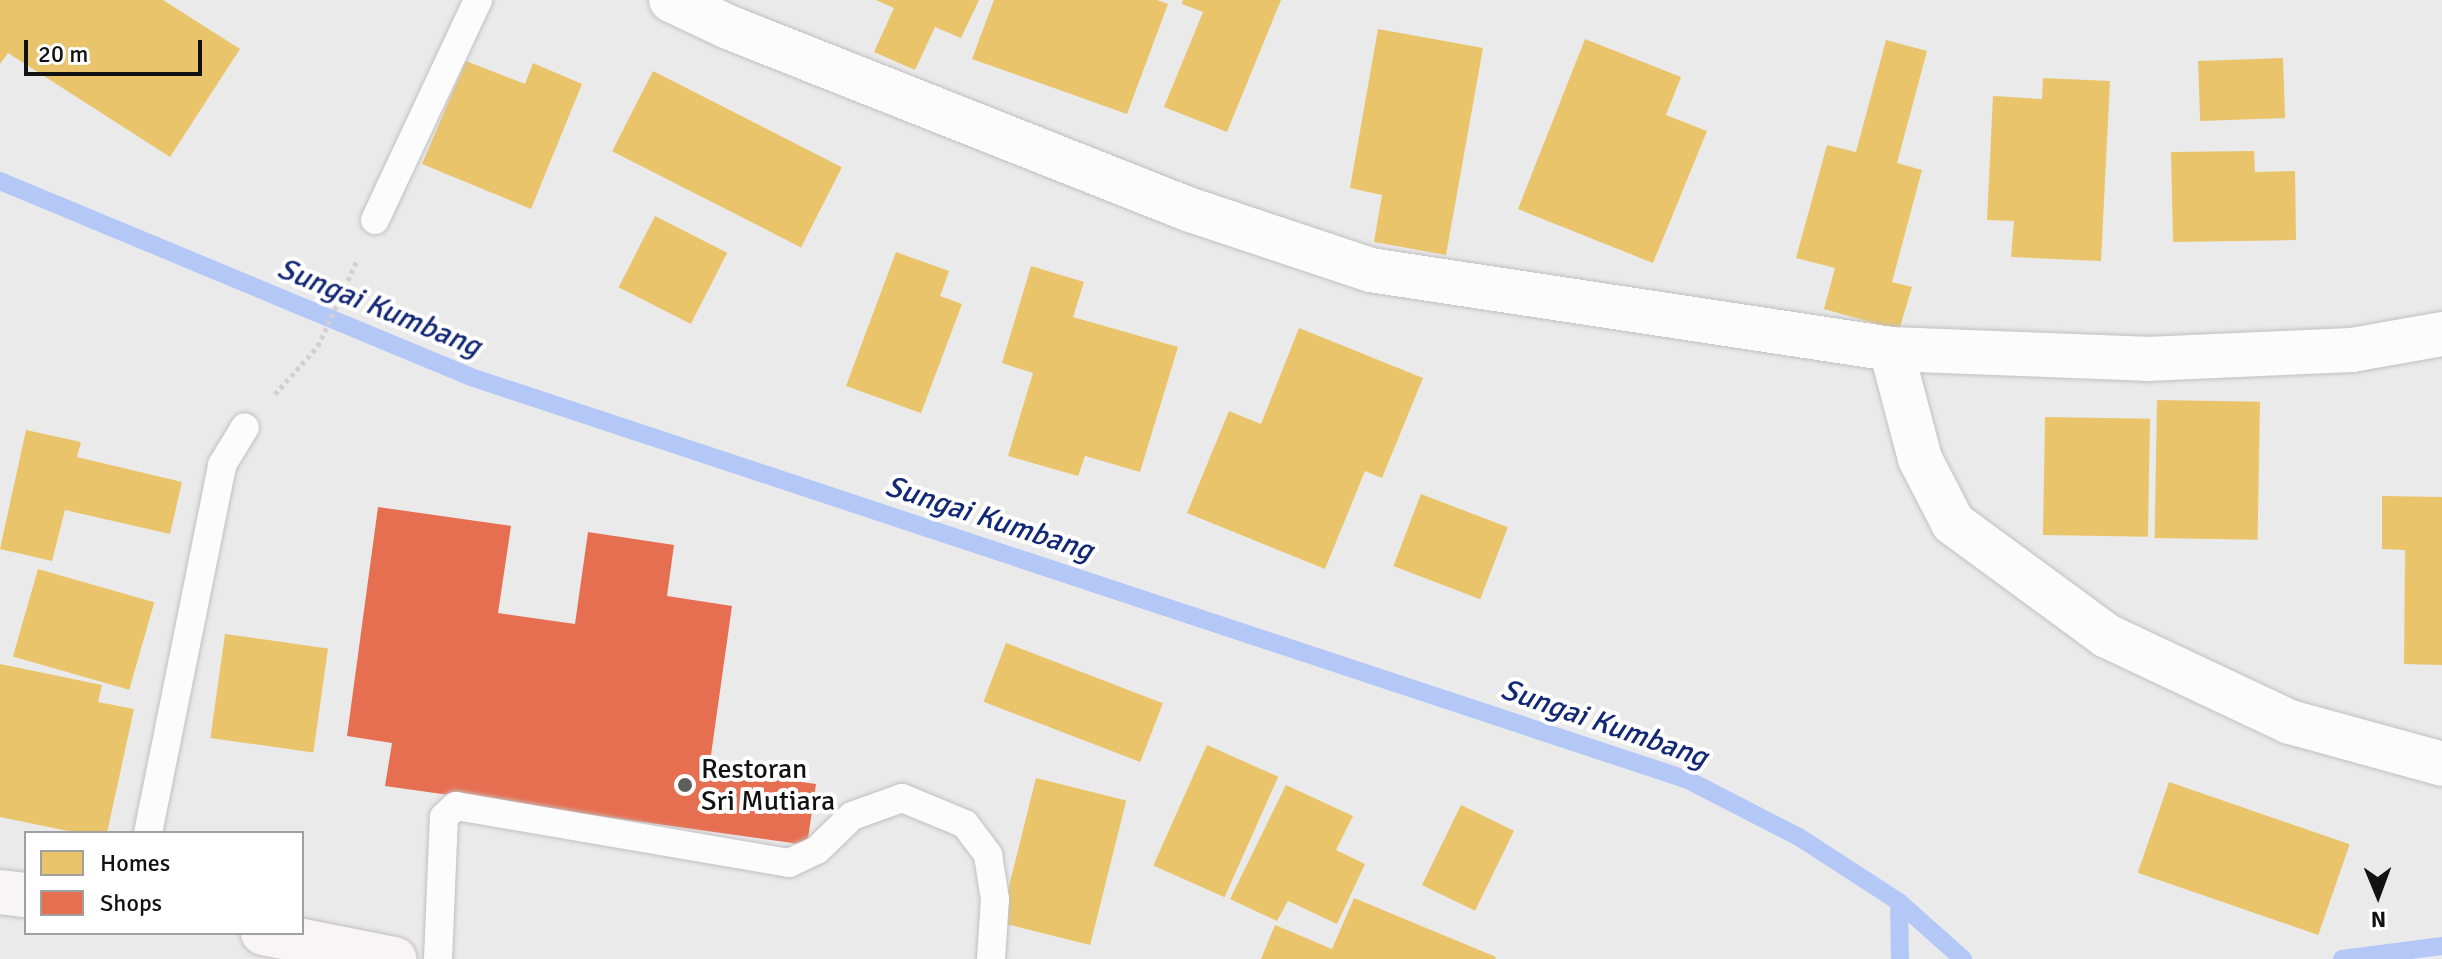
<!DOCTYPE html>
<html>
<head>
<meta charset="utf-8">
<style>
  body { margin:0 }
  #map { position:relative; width:2442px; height:959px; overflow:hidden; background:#ebeaeb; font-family:Signika,sans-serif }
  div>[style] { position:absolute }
  .homes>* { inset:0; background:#e9c46a; transform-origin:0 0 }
  .shops>* { inset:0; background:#e76f51 }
  .stream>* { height:18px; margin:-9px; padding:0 9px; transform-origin:9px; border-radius:9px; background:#b4c8f8 }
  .path>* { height:5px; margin-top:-2.5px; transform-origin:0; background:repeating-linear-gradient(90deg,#d2d0d2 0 4px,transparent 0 8px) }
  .roads { filter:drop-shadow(0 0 2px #c1c0c1) drop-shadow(0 0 2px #c1c0c1) }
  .service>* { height:28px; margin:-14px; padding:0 14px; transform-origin:14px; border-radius:14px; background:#fcfcfc }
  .minor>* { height:44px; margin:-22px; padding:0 22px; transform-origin:22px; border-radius:22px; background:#fcfcfc }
  .secondary>* { height:44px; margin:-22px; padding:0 22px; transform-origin:22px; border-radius:22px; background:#f8f5f7 }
  .dots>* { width:22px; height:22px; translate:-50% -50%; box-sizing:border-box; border:4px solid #fff; border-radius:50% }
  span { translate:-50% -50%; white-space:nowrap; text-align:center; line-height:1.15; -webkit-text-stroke:8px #fff; paint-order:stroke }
  .poi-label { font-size:28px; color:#131213 }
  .left { translate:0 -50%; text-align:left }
  .water-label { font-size:30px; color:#142975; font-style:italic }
  .legend { position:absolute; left:24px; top:831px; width:280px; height:104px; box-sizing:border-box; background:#fff; border:2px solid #a1a0a1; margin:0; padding:10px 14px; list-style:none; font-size:24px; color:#131213 }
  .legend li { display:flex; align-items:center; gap:16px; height:40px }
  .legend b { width:40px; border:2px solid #a1a0a1 }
  .north { position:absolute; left:2338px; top:855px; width:80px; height:80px; -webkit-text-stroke:6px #fff; paint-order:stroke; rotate:179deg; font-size:22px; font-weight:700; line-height:32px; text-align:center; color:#131213 }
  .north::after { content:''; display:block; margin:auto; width:28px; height:36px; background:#131213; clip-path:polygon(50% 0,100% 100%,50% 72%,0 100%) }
  .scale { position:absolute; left:24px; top:40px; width:178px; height:36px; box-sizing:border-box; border:4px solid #131213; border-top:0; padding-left:10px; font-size:24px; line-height:28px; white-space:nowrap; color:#131213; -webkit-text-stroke:6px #fff; paint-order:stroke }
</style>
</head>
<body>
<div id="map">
  <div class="homes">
    <div style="clip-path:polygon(0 0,163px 0,240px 49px,170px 157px,8px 53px,0 64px)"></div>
    <div style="clip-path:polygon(876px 0,979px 0,961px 38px,935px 27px,915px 70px,874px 52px,894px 8px)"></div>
    <div style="clip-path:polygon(994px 0,1157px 0,1168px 4px,1127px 114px,972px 59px)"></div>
    <div style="clip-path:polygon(1183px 0,1281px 0,1227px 132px,1164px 107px,1203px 12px,1182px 4px)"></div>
    <div style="clip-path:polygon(1378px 29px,1483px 48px,1446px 255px,1374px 242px,1382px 195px,1350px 188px)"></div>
    <div style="clip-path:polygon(1585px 39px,1681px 77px,1666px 115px,1707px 131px,1653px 263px,1518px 209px)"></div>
    <div style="clip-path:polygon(1886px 40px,1927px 51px,1897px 163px,1922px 170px,1892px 282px,1912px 287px,1899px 330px,1824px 309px,1835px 268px,1796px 258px,1827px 145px,1856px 152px)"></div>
    <div style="left:2283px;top:58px;width:60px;height:85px;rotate:88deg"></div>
    <div style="clip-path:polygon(466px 61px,525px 84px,533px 63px,582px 84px,531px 209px,422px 164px)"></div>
    <div style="left:653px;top:71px;width:212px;height:90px;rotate:27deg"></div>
    <div style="clip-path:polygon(2043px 78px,2110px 81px,2101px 261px,2011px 257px,2014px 221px,1987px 220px,1993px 96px,2042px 99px)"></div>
    <div style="clip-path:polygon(2254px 151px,2255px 172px,2295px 171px,2296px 240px,2173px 242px,2171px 152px)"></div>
    <div style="left:655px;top:216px;width:81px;height:80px;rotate:27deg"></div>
    <div style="clip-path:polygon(896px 252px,949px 271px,940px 296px,962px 304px,921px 413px,846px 386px)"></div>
    <div style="clip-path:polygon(1031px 266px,1084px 282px,1073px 317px,1178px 347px,1140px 472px,1085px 456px,1078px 476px,1008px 456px,1033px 373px,1002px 363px)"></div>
    <div style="clip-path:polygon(1299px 328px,1423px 378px,1382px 478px,1365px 471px,1325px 569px,1187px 513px,1229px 411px,1261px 424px)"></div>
    <div style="left:2157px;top:400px;width:103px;height:138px;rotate:1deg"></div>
    <div style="left:2045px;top:417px;width:105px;height:118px;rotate:1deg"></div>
    <div style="clip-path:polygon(26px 430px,81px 442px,77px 457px,182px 482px,170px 534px,65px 510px,52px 561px,0 549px)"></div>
    <div style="left:1421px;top:494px;width:93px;height:77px;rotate:21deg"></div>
    <div style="clip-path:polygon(2382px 496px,2442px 497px,2442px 665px,2404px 664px,2405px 550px,2382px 549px)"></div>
    <div style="left:38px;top:569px;width:121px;height:91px;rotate:16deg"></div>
    <div style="left:225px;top:634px;width:104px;height:105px;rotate:8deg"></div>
    <div style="left:1006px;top:643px;width:168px;height:63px;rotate:21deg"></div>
    <div style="clip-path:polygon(0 664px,102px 685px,98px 702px,134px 709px,107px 833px,78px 833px,0 817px)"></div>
    <div style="left:1207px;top:745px;width:78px;height:132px;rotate:24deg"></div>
    <div style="left:1036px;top:778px;width:93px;height:149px;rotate:14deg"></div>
    <div style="left:2169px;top:782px;width:191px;height:96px;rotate:19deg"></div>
    <div style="clip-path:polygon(1286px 785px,1353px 816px,1336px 850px,1365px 864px,1337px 924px,1288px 901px,1277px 921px,1230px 899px)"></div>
    <div style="left:1461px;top:805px;width:59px;height:89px;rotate:26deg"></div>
    <div style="clip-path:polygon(1354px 898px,1496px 957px,1495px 959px,1261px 959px,1275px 925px,1332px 949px)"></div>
  </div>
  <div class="shops">
    <div style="clip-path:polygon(378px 507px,511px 526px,498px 613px,575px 624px,588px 532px,674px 545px,667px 596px,732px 606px,709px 769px,816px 784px,807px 845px,385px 786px,392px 743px,347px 736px)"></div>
  </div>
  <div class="stream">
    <div style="left:0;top:181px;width:510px;rotate:22.59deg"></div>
    <div style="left:471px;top:377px;width:1282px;rotate:18.32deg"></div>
    <div style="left:1688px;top:780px;width:125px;rotate:27.2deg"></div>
    <div style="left:1799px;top:837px;width:119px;rotate:33deg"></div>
    <div style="left:1899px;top:902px;width:86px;rotate:41.7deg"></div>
    <div style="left:1899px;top:902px;width:57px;rotate:89deg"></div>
    <div style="left:2342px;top:959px;width:101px;rotate:-7.4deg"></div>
  </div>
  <div class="path">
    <div style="left:275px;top:394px;width:64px;rotate:-48.1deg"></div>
    <div style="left:318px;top:346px;width:94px;rotate:-65.4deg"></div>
  </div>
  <div class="roads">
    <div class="service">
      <div style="left:375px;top:220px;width:243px;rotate:-64.9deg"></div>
      <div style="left:148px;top:833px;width:375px;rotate:-78.6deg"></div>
      <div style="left:222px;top:465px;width:44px;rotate:-58.8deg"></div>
      <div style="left:438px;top:959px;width:142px;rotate:-87.6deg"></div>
      <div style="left:444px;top:817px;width:16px;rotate:-43deg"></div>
      <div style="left:456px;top:806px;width:338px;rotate:9.7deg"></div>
      <div style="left:789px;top:863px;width:31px;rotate:-25deg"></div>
      <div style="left:817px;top:850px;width:49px;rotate:-44.2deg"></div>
      <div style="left:852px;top:816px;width:53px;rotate:-19.8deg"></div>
      <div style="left:902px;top:798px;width:68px;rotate:22.4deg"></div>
      <div style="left:965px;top:824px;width:39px;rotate:53deg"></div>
      <div style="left:988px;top:855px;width:45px;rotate:81deg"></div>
      <div style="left:995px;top:899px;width:60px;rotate:93.8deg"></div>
    </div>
    <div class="minor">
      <div style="left:671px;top:0;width:63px;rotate:25.3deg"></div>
      <div style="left:728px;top:27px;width:498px;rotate:21.6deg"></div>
      <div style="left:1191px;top:210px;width:189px;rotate:18.5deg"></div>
      <div style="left:1370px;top:270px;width:527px;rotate:8.62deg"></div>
      <div style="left:1891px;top:349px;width:255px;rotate:2.2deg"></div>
      <div style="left:2146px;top:359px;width:206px;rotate:-2.5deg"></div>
      <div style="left:2352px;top:350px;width:91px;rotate:-10.1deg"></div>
      <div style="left:1891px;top:349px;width:114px;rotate:75.2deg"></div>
      <div style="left:1920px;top:459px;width:72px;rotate:62.7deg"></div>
      <div style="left:1953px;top:523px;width:191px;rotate:36.3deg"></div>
      <div style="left:2107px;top:636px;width:202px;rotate:25.2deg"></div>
      <div style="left:2290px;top:722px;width:158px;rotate:15.4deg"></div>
    </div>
    <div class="secondary">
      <div style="left:0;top:892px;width:26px;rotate:7deg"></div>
      <div style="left:263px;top:933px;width:134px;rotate:11.2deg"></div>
    </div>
  </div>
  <div class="dots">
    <div style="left:685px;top:785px;background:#5f5e5f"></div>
  </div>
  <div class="poi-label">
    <span class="left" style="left:701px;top:785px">Restoran<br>Sri Mutiara</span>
  </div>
  <div class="water-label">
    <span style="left:379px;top:308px;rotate:22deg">Sungai Kumbang</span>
    <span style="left:989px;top:519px;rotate:18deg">Sungai Kumbang</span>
    <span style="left:1604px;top:724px;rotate:19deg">Sungai Kumbang</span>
  </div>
  <ul class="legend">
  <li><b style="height:22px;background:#e9c46a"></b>Homes</li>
  <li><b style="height:22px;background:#e76f51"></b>Shops</li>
  </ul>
  <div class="north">N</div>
  <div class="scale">20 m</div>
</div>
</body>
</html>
